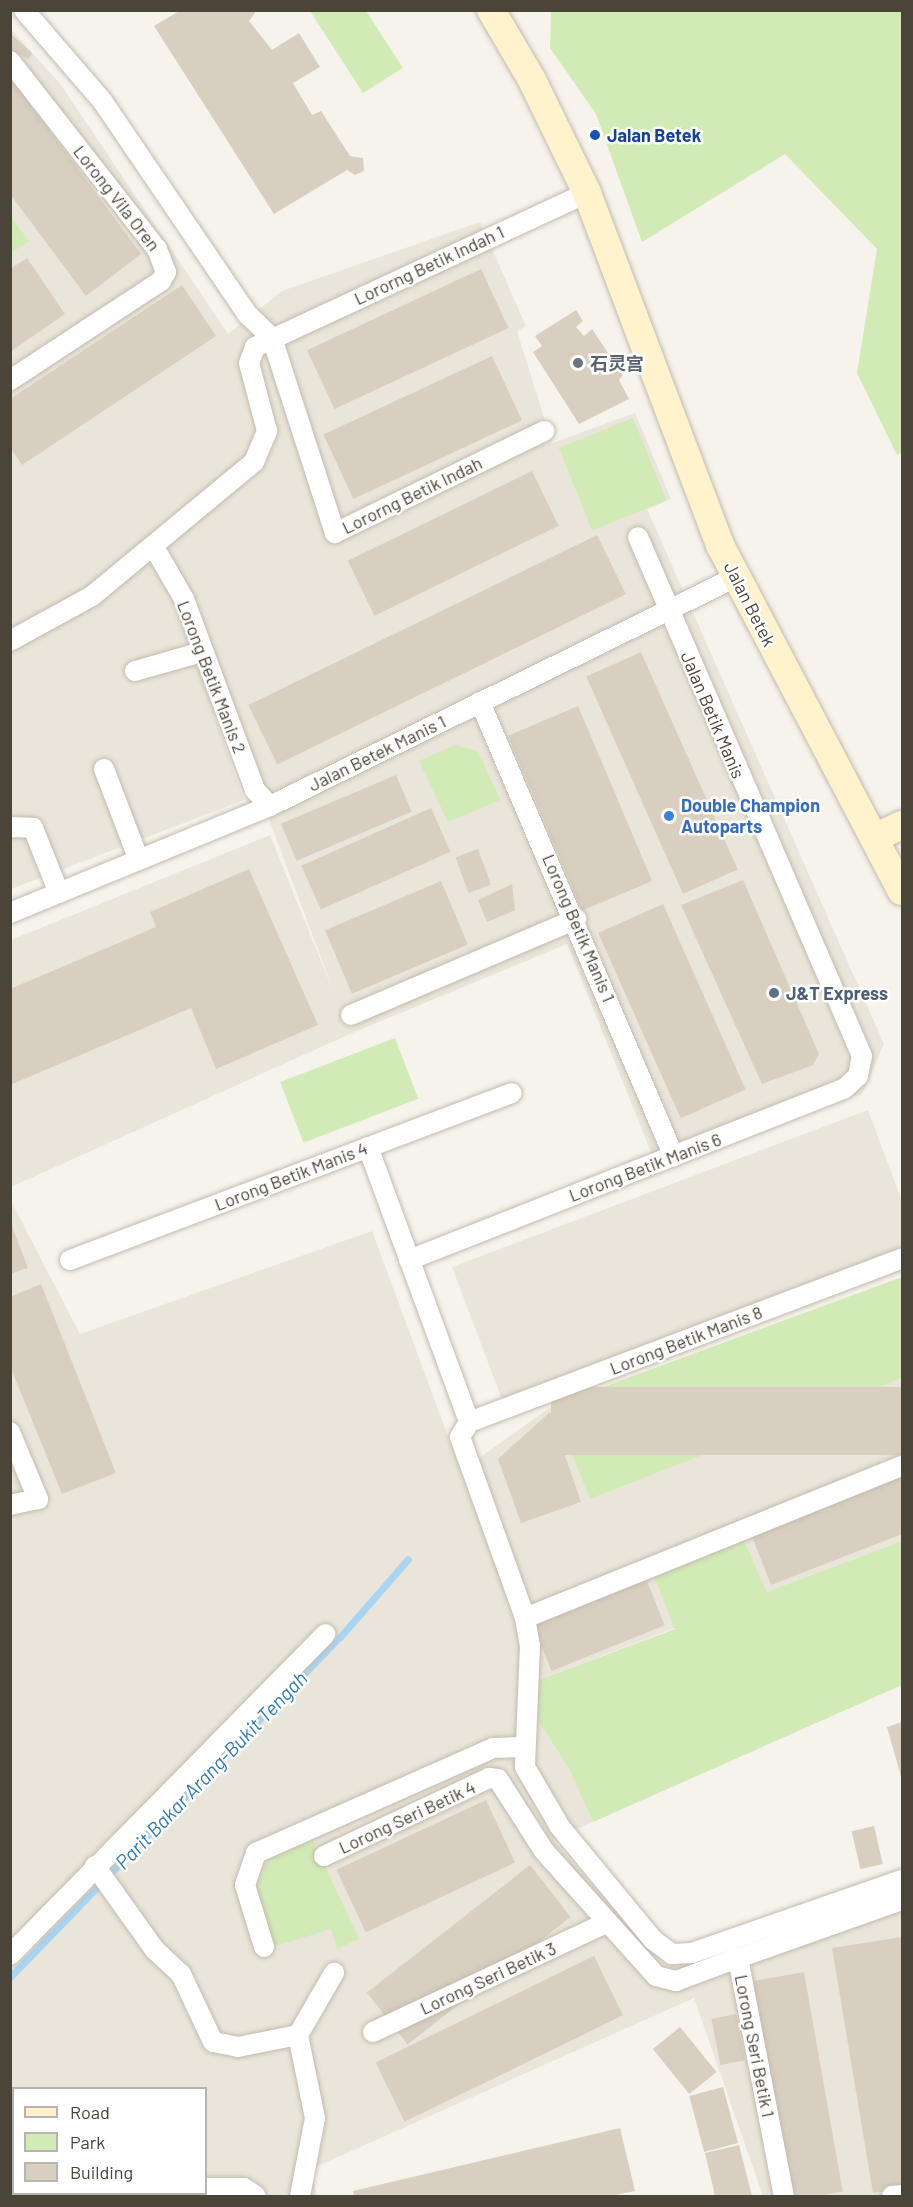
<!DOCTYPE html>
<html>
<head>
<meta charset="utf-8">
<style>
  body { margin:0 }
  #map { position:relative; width:913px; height:2207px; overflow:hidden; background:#f6f3ec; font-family:Barlow,"Noto Sans SC",sans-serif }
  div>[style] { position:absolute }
  .residential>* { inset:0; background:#eae5da }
  .green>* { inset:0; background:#d2eab5; transform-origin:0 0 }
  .stream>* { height:7px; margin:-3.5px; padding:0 3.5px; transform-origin:3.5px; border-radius:3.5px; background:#a9d4f2 }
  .building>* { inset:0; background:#d8cfc1; transform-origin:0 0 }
  .roads { filter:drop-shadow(0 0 2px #c2bbae) drop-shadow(0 0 2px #c2bbae) }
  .street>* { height:20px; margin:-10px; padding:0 10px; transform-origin:10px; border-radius:10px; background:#fff }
  .secondary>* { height:28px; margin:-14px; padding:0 14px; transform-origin:14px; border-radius:14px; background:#fff3cd }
  .dots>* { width:16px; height:16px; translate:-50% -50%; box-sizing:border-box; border:3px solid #fff; border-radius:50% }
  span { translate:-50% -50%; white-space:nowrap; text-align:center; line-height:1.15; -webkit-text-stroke:5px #fff; paint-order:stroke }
  .transit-label { font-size:18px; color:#164399; font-weight:700 }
  .left { translate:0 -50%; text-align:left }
  .street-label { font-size:18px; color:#4b4439 }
  .worship-label { font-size:18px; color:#5b616d; font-weight:700 }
  .shop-label { font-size:18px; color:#366cbe; font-weight:700 }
  .service-label { font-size:18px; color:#4e5e75; font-weight:700 }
  .water-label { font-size:20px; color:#2e7ab2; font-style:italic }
  .frame { position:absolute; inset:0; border:12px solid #4b4439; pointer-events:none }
  .legend { position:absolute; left:12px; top:2087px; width:195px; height:108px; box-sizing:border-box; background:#fff; border:2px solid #b7b4b0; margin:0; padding:8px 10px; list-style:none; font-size:18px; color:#4b4439 }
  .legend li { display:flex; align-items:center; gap:12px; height:30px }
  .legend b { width:30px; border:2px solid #b7b4b0 }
</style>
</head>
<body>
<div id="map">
  <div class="residential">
    <div style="clip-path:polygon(10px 28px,61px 85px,228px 334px,282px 291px,480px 222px,526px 326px,517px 331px,552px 443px,635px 413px,671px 499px,647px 509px,884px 1044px,862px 1094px,657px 1167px,567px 944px,350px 1034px,11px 1187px,11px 940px,270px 835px,336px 998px,228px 710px,214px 714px,244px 800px,11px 889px)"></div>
    <div style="clip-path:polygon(868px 1110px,902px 1201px,902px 1270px,509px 1418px,452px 1267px)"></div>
    <div style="clip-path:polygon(evenodd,10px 1199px,80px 1334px,372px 1231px,461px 1471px,552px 1406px,590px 1499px,902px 1378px,902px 1541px,533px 1682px,531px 1710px,568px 1767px,593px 1822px,553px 1839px,662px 1969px,902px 1888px,902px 2196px,763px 2196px,694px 1998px,311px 2169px,317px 2196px,11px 2196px,10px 1199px,14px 2088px,206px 2088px,206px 2194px,14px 2194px,14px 2088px)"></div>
  </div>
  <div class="green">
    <div style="clip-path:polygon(310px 11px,366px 11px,403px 68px,363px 93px)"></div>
    <div style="clip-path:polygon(551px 11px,902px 11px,902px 452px,897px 455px,857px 373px,877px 249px,785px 154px,642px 242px,596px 114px,550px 48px)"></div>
    <div style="clip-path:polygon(10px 216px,29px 241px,11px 253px,10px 253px)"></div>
    <div style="left:633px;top:418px;width:89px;height:80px;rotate:68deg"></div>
    <div style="clip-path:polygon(455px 745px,478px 751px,500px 800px,448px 822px,419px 761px)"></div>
    <div style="left:395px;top:1038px;width:65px;height:123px;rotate:69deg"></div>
    <div style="clip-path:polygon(902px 1277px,902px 1378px,590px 1499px,552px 1406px)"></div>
    <div style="clip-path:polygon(742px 1537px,767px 1592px,902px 1541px,902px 1685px,593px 1822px,568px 1767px,531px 1710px,533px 1682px,675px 1629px,653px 1574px)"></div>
    <div style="clip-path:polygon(313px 1840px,359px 1939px,337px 1949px,331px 1929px,273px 1947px,256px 1886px,268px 1860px)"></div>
  </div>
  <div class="stream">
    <div style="left:10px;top:1977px;width:474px;rotate:-45.9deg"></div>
    <div style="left:340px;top:1637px;width:103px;rotate:-48.9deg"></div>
  </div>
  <div class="building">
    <div style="clip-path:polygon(181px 10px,257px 10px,249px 21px,272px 50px,299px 33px,320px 67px,293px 83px,312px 115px,321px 111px,350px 156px,363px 158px,364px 171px,355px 175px,347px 170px,274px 214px,154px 26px)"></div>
    <div style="clip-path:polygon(10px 33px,32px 53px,29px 59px,10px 50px)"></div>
    <div style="clip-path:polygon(10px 77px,141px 254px,86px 296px,10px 194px)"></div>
    <div style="clip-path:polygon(27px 258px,65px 314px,10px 352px,10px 269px)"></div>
    <div style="left:481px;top:269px;width:65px;height:192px;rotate:65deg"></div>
    <div style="clip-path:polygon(182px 285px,216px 336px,22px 465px,10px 447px,10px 399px)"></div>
    <div style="clip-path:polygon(576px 310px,583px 321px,576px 327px,584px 336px,592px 329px,623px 375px,619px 380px,629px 399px,579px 424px,533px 352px,542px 346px,535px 336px)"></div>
    <div style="left:492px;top:356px;width:71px;height:186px;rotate:65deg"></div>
    <div style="left:532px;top:471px;width:61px;height:205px;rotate:64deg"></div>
    <div style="left:597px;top:535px;width:66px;height:388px;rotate:64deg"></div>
    <div style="left:641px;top:652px;width:238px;height:60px;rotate:66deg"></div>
    <div style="left:578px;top:706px;width:190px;height:76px;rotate:67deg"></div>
    <div style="left:396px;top:775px;width:40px;height:125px;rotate:67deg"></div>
    <div style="left:431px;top:808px;width:48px;height:142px;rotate:66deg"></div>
    <div style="left:478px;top:849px;width:38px;height:24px;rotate:70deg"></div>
    <div style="clip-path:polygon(249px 869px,318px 1025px,216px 1069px,191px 1008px,10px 1085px,10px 989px,156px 927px,150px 912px)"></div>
    <div style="clip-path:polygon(743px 880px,819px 1054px,813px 1065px,762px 1084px,681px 905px)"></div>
    <div style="left:441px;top:881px;width:69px;height:126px;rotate:67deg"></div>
    <div style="clip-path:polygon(512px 884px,515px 910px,487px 922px,478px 900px)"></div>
    <div style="left:663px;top:904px;width:203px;height:71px;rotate:66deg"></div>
    <div style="clip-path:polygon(10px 1221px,28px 1268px,10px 1274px)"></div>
    <div style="clip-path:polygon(41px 1284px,116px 1473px,62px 1494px,10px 1366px,10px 1297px)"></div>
    <div style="left:902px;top:1387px;width:68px;height:351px;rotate:90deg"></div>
    <div style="clip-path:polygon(550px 1412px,581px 1502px,521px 1523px,498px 1459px)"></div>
    <div style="clip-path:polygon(902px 1474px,902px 1534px,771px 1585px,751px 1534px)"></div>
    <div style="left:646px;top:1579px;width:50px;height:122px;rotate:68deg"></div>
    <div style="clip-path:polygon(902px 1722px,902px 1780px,887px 1727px)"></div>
    <div style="left:486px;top:1800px;width:69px;height:165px;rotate:65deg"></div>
    <div style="left:874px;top:1826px;width:39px;height:23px;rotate:77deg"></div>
    <div style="left:530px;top:1865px;width:66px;height:207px;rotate:52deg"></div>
    <div style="clip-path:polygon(902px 1937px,902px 2188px,873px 2193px,832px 1948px)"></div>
    <div style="left:594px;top:1956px;width:66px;height:243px;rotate:64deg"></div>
    <div style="left:804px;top:1972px;width:223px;height:52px;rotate:80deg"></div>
    <div style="left:736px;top:2014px;width:47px;height:25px;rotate:79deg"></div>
    <div style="left:680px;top:2027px;width:58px;height:35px;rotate:51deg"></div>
    <div style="left:723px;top:2087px;width:58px;height:35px;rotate:75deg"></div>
    <div style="clip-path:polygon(620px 2128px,635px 2191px,610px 2196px,354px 2196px,353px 2191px)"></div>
    <div style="clip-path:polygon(739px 2145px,752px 2196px,715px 2196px,705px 2153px)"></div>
  </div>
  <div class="roads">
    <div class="street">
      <div style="left:24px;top:10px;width:121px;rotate:49.3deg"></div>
      <div style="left:103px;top:102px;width:256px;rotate:55.8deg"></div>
      <div style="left:247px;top:314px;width:35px;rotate:44deg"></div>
      <div style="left:272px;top:338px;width:205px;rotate:72.1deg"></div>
      <div style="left:335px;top:533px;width:233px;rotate:-26deg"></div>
      <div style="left:10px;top:61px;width:239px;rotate:52deg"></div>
      <div style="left:157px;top:249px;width:25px;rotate:69deg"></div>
      <div style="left:166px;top:272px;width:10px;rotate:119deg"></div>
      <div style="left:161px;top:281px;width:181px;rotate:146.7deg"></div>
      <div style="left:154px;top:547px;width:60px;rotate:60deg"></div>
      <div style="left:184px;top:599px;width:204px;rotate:69.6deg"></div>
      <div style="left:255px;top:790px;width:22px;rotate:47deg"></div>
      <div style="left:10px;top:641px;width:94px;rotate:-28.8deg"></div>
      <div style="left:92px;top:596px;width:210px;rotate:-39.6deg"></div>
      <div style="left:254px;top:462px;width:34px;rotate:-67deg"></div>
      <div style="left:267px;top:431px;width:70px;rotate:-104.8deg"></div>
      <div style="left:249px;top:363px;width:17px;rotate:-69deg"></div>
      <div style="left:255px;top:347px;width:366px;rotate:-24.9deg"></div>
      <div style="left:135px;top:671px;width:70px;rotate:-15.8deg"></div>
      <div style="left:480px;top:702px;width:494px;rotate:66.9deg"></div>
      <div style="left:104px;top:769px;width:97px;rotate:69deg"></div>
      <div style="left:10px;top:827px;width:23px;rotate:2deg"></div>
      <div style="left:33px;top:828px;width:70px;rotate:68.2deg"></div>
      <div style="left:10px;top:913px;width:281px;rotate:-22.4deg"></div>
      <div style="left:270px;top:806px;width:519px;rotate:-26.17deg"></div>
      <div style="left:351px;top:1015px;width:245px;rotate:-23.1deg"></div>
      <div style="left:368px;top:1147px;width:293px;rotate:69.8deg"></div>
      <div style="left:70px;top:1260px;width:472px;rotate:-20.7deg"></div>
      <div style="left:409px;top:1260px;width:467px;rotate:-21.5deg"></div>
      <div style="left:844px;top:1089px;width:19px;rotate:-43deg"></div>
      <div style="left:858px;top:1076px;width:20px;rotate:-79deg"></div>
      <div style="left:862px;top:1056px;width:565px;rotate:-113.34deg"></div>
      <div style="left:469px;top:1422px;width:17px;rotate:121deg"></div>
      <div style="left:460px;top:1437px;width:192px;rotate:70.2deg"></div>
      <div style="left:525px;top:1618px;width:28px;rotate:80deg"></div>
      <div style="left:530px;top:1646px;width:121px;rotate:92.4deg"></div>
      <div style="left:525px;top:1767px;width:69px;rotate:59.7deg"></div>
      <div style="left:560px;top:1827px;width:146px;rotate:50.5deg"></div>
      <div style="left:653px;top:1940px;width:24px;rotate:36deg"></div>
      <div style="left:672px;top:1954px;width:20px;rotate:-3deg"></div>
      <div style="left:692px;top:1953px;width:222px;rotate:-19.2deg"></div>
      <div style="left:469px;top:1422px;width:463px;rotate:-20.7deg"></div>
      <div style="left:10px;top:1432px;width:73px;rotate:67.3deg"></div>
      <div style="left:38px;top:1499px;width:29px;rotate:168deg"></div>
      <div style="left:525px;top:1618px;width:406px;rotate:-22deg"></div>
      <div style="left:324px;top:1856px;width:183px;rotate:-25.3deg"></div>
      <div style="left:489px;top:1778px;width:9px;rotate:6deg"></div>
      <div style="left:498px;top:1779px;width:85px;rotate:57.4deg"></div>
      <div style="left:544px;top:1851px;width:168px;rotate:48.1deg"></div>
      <div style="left:656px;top:1976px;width:21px;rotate:14deg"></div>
      <div style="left:676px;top:1981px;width:66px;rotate:-20.4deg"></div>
      <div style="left:738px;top:1958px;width:242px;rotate:79.1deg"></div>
      <div style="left:95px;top:1866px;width:103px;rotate:54.5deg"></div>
      <div style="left:155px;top:1950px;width:35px;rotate:43deg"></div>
      <div style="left:181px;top:1974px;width:75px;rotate:64.8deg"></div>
      <div style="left:213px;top:2042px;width:25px;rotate:11deg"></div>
      <div style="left:238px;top:2047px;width:61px;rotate:-11.3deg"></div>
      <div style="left:264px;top:1947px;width:65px;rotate:-107deg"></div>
      <div style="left:245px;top:1885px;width:34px;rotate:-71deg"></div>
      <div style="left:256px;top:1853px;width:259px;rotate:-23.9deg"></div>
      <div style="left:493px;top:1748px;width:29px;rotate:-2deg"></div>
      <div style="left:10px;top:1955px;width:450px;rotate:-45.5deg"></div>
      <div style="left:738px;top:1958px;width:174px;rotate:-19.5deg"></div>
      <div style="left:373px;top:2032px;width:255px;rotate:-25.1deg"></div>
      <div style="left:206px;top:2188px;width:38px"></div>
      <div style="left:244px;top:2188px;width:14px;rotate:34deg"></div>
      <div style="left:300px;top:2196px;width:79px;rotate:-79.1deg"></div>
      <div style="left:315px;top:2118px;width:85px;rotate:-101.6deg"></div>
      <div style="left:298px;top:2035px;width:72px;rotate:-59.9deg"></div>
      <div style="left:892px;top:2196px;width:10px;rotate:-6deg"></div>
    </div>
    <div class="secondary">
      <div style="left:491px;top:10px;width:81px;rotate:59.6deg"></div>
      <div style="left:532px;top:80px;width:126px;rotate:64deg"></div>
      <div style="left:587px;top:193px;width:376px;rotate:69.3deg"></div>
      <div style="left:720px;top:545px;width:391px;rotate:62.3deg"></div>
      <div style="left:876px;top:837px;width:29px;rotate:-25deg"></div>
    </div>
  </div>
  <div class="dots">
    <div style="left:595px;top:135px;background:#1a4fb4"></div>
    <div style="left:578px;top:363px;background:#6b7280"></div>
    <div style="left:669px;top:816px;background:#3f7fe0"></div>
    <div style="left:774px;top:993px;background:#5c6f8a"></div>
  </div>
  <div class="transit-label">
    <span class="left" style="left:607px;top:135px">Jalan Betek</span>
  </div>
  <div class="street-label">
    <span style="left:117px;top:198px;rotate:52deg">Lorong Vila Oren</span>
    <span style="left:429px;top:265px;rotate:-25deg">Lororng Betik Indah 1</span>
    <span style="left:412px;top:495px;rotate:-26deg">Lororng Betik Indah</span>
    <span style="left:750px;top:604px;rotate:63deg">Jalan Betek</span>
    <span style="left:212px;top:677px;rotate:69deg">Lorong Betik Manis 2</span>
    <span style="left:713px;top:715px;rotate:67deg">Jalan Betik Manis</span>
    <span style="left:377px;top:753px;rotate:-26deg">Jalan Betek Manis 1</span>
    <span style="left:579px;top:928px;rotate:67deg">Lorong Betik Manis 1</span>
    <span style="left:645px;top:1167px;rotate:-21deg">Lorong Betik Manis 6</span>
    <span style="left:291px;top:1176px;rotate:-21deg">Lorong Betik Manis 4</span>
    <span style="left:686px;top:1340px;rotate:-21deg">Lorong Betik Manis 8</span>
    <span style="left:407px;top:1817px;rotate:-25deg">Lorong Seri Betik 4</span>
    <span style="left:488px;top:1978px;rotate:-25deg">Lorong Seri Betik 3</span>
    <span style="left:755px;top:2046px;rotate:79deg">Lorong Seri Betik 1</span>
  </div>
  <div class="worship-label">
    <span class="left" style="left:590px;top:363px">石灵宫</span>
  </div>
  <div class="shop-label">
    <span class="left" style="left:681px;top:816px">Double Champion<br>Autoparts</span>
  </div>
  <div class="service-label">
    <span class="left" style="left:786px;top:993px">J&amp;T Express</span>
  </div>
  <div class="water-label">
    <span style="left:211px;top:1770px;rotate:-46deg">Parit Bakar Arang-Bukit Tengah</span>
  </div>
  <div class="frame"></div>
  <ul class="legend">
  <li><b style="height:8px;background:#fff3cd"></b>Road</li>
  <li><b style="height:16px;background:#d2eab5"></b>Park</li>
  <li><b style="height:16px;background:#d8cfc1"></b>Building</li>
  </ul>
</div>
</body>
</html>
